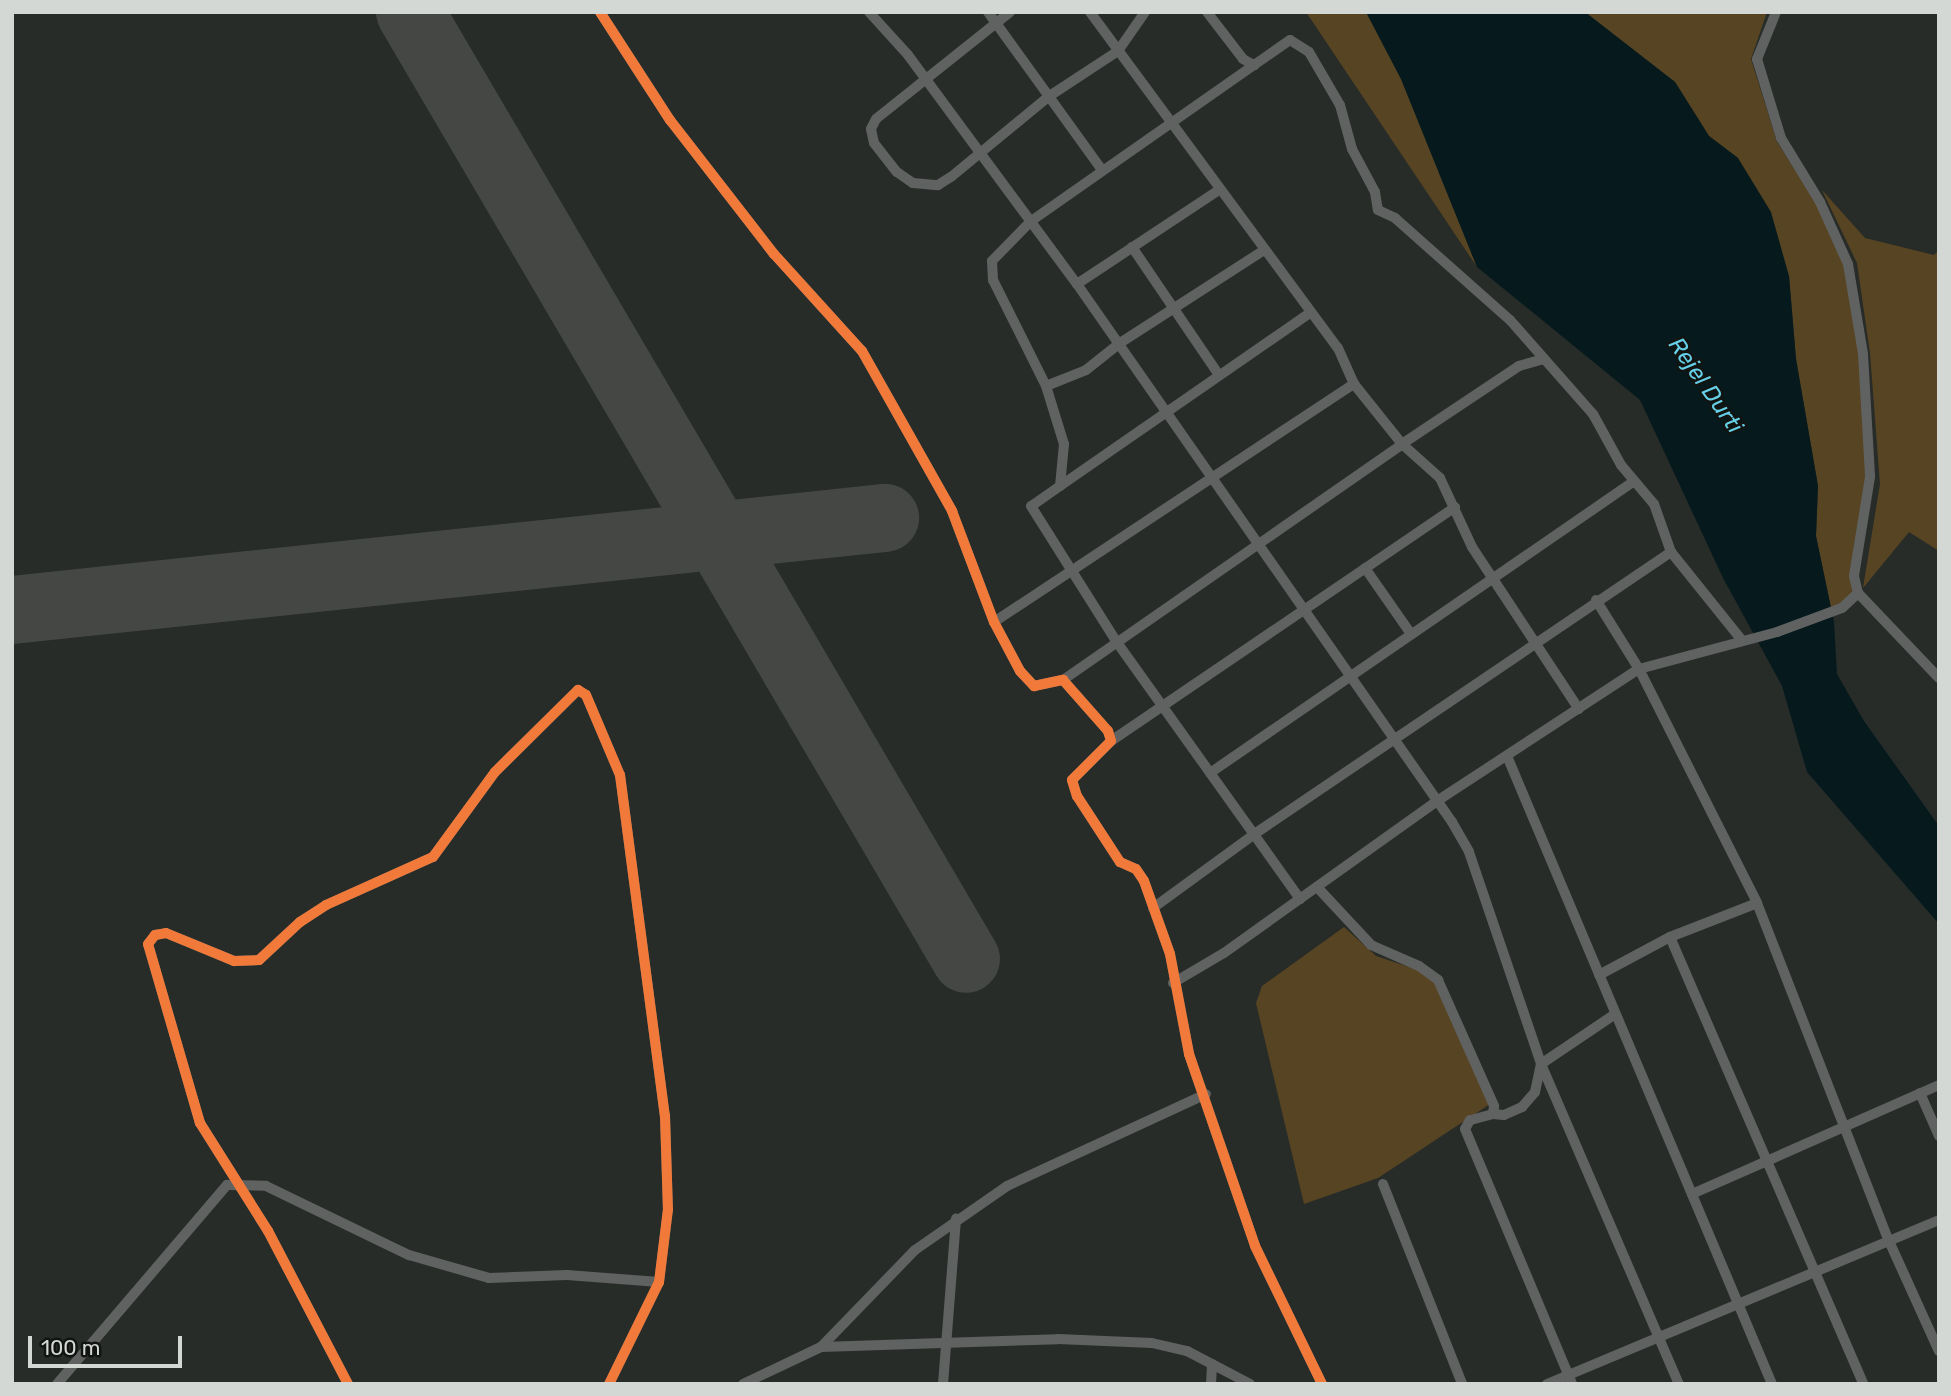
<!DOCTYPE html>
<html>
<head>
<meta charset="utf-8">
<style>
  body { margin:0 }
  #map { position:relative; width:1951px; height:1396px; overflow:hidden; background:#282c28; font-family:Rubik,sans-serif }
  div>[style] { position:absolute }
  .green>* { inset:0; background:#574422 }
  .water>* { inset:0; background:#061a1e }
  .runway>* { height:68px; margin:-34px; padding:0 34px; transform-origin:34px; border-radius:34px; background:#444744 }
  .minor>* { height:10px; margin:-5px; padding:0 5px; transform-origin:5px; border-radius:5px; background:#606261 }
  .cycleway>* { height:10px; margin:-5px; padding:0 5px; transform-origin:5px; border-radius:5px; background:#f17a3a }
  span { translate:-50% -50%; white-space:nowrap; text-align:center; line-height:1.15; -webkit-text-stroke:5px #121412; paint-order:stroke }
  .water-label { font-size:23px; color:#65d0e7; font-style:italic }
  .frame { position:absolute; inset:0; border:14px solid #d4d8d4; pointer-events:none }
  .scale { position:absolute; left:28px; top:1336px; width:154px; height:32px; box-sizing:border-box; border:4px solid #d4d8d4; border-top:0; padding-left:9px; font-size:21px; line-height:24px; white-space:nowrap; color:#d4d8d4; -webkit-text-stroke:5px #121412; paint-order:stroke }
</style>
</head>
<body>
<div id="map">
  <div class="green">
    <div style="clip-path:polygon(1306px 12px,1366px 12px,1401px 79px,1477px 267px)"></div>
    <div style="clip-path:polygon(1585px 12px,1767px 12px,1751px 59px,1777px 142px,1817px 205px,1845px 266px,1860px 354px,1867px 478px,1854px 591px,1840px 606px,1831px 608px,1816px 536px,1818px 486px,1796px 359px,1789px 276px,1738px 158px,1709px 136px,1675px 82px)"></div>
    <div style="clip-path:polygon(1822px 190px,1865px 238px,1934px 255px,1939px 250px,1939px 551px,1909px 532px,1863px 588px,1880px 484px,1870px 353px,1857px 263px)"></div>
    <div style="clip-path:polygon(1344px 927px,1376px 956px,1418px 970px,1436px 983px,1490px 1104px,1378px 1178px,1304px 1204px,1256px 1003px,1262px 986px)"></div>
  </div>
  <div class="water">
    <div style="clip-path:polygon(1366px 12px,1585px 12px,1675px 82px,1709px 136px,1738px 158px,1771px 212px,1789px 276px,1796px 359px,1818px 486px,1816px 536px,1834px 622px,1837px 674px,1864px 721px,1939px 826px,1939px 924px,1807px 772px,1782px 686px,1723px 578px,1640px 400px,1477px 267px,1401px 79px)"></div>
  </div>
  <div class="runway">
    <div style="left:410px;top:12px;width:1098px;rotate:59.58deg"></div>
    <div style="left:12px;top:610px;width:878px;rotate:-6.02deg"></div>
  </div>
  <div class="minor">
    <div style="left:600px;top:12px;width:129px;rotate:57.1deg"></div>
    <div style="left:670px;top:120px;width:170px;rotate:52.2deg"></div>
    <div style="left:774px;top:254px;width:131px;rotate:47.8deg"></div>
    <div style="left:862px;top:351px;width:184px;rotate:60.6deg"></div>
    <div style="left:952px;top:511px;width:119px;rotate:69.3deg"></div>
    <div style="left:994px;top:622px;width:55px;rotate:62deg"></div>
    <div style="left:1020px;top:671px;width:21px;rotate:47deg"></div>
    <div style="left:1034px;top:686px;width:30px;rotate:-12deg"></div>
    <div style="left:1063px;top:680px;width:68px;rotate:48.6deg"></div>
    <div style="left:1108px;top:731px;width:10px;rotate:73deg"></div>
    <div style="left:1111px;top:741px;width:55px;rotate:135deg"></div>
    <div style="left:1072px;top:780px;width:17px;rotate:73deg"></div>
    <div style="left:1077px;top:796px;width:79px;rotate:56.9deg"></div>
    <div style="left:1120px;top:862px;width:17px;rotate:24deg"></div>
    <div style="left:1136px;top:869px;width:14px;rotate:56deg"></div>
    <div style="left:1144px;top:881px;width:77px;rotate:70.4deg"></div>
    <div style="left:1170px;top:954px;width:102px;rotate:79.2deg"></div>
    <div style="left:1189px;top:1054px;width:203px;rotate:71deg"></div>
    <div style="left:1255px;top:1246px;width:153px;rotate:64.1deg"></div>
    <div style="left:869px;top:12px;width:58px;rotate:47.8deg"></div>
    <div style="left:908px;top:55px;width:285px;rotate:53.6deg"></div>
    <div style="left:1077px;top:284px;width:656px;rotate:55.12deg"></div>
    <div style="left:1452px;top:822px;width:34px;rotate:60deg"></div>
    <div style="left:1469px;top:852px;width:224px;rotate:71.2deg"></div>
    <div style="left:1541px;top:1064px;width:348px;rotate:66.7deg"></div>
    <div style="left:988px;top:12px;width:195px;rotate:54.2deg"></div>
    <div style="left:1010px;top:12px;width:171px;rotate:141.4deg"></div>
    <div style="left:876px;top:119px;width:11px;rotate:117deg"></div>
    <div style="left:871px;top:129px;width:14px;rotate:78deg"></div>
    <div style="left:874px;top:143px;width:37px;rotate:52deg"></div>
    <div style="left:897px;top:172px;width:19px;rotate:35deg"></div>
    <div style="left:913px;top:183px;width:25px;rotate:5deg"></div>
    <div style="left:938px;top:185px;width:15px;rotate:-32deg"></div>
    <div style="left:951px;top:177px;width:126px;rotate:-39.5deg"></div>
    <div style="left:1048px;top:97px;width:84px;rotate:-33.3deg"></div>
    <div style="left:1118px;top:51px;width:47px;rotate:-55.3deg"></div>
    <div style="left:1090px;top:12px;width:418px;rotate:53.6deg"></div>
    <div style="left:1338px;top:348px;width:39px;rotate:66deg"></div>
    <div style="left:1354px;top:384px;width:77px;rotate:51.3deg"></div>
    <div style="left:1402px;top:444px;width:51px;rotate:41.8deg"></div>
    <div style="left:1440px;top:478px;width:76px;rotate:65.1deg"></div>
    <div style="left:1472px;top:547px;width:194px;rotate:56.6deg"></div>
    <div style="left:1207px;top:12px;width:59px;rotate:52.5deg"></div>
    <div style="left:1243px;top:59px;width:13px;rotate:29deg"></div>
    <div style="left:1254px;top:65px;width:44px;rotate:-34.8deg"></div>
    <div style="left:1290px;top:40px;width:22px;rotate:32deg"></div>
    <div style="left:1309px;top:52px;width:61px;rotate:59.7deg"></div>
    <div style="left:1340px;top:105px;width:46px;rotate:74.7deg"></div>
    <div style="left:1352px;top:149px;width:49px;rotate:61.9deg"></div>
    <div style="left:1375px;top:192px;width:18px;rotate:81deg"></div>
    <div style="left:1378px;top:210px;width:19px;rotate:25deg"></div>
    <div style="left:1395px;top:218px;width:154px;rotate:41.6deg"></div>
    <div style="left:1510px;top:320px;width:125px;rotate:48.6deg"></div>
    <div style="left:1593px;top:414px;width:58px;rotate:61.2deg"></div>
    <div style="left:1621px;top:465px;width:51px;rotate:49.8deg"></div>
    <div style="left:1654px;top:504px;width:51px;rotate:70.5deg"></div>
    <div style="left:1671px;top:552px;width:112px;rotate:51.2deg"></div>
    <div style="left:1776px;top:12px;width:51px;rotate:112deg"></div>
    <div style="left:1757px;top:59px;width:83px;rotate:73.1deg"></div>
    <div style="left:1781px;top:138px;width:75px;rotate:58.6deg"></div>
    <div style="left:1820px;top:202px;width:68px;rotate:65.7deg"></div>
    <div style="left:1848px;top:264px;width:91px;rotate:80.5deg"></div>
    <div style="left:1863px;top:354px;width:123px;rotate:86.7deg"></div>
    <div style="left:1870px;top:477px;width:100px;rotate:99.2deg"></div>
    <div style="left:1854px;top:576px;width:17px;rotate:77deg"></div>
    <div style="left:1858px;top:593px;width:117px;rotate:46.4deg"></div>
    <div style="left:1254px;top:65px;width:272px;rotate:145deg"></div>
    <div style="left:1031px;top:221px;width:56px;rotate:134.3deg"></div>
    <div style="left:992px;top:261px;width:19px;rotate:87deg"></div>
    <div style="left:993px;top:280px;width:119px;rotate:63.4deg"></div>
    <div style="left:1046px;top:386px;width:61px;rotate:72.8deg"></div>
    <div style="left:1064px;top:444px;width:42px;rotate:95.4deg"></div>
    <div style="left:1060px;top:486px;width:35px;rotate:145deg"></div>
    <div style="left:1031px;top:506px;width:160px;rotate:57.8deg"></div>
    <div style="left:1116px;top:641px;width:317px;rotate:54.5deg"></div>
    <div style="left:1132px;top:247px;width:155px;rotate:55.8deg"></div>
    <div style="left:1077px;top:284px;width:170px;rotate:-33.5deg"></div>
    <div style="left:1046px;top:386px;width:43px;rotate:-21.8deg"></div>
    <div style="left:1086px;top:370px;width:43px;rotate:-38.5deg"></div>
    <div style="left:1120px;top:343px;width:170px;rotate:-32.8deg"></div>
    <div style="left:1060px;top:486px;width:304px;rotate:-34.7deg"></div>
    <div style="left:1365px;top:568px;width:80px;rotate:55.1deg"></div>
    <div style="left:1596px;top:600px;width:81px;rotate:58.1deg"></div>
    <div style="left:1639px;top:669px;width:262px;rotate:63.2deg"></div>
    <div style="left:1757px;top:903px;width:363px;rotate:68.7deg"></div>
    <div style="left:1889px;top:1241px;width:121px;rotate:65.6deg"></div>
    <div style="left:994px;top:622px;width:432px;rotate:-33.5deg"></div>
    <div style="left:1063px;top:680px;width:413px;rotate:-34.8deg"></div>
    <div style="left:1402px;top:444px;width:141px;rotate:-33.7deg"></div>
    <div style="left:1519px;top:366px;width:26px;rotate:-16deg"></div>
    <div style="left:1111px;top:741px;width:416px;rotate:-34.2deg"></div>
    <div style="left:1507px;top:756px;width:682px;rotate:67.12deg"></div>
    <div style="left:1210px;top:773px;width:513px;rotate:-34.53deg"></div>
    <div style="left:1317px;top:887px;width:79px;rotate:47deg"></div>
    <div style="left:1371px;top:945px;width:52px;rotate:23.6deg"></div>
    <div style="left:1419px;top:966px;width:24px;rotate:36deg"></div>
    <div style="left:1438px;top:980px;width:138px;rotate:66deg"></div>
    <div style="left:1494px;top:1106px;width:8px;rotate:97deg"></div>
    <div style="left:1493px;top:1114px;width:24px;rotate:165deg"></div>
    <div style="left:1470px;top:1120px;width:10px;rotate:119deg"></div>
    <div style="left:1465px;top:1129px;width:277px;rotate:67.2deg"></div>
    <div style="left:1153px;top:908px;width:124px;rotate:-36.1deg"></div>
    <div style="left:1253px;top:835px;width:505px;rotate:-34.1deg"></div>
    <div style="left:1670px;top:937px;width:487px;rotate:66.6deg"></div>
    <div style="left:1599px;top:975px;width:81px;rotate:-28.2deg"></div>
    <div style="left:1670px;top:937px;width:93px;rotate:-21.3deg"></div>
    <div style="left:1173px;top:983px;width:59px;rotate:-30.5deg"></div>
    <div style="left:1224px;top:953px;width:262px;rotate:-35.5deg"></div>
    <div style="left:1437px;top:801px;width:241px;rotate:-33.2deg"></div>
    <div style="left:1639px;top:669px;width:143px;rotate:-15deg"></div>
    <div style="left:1777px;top:632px;width:69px;rotate:-20.3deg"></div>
    <div style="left:1842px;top:608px;width:22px;rotate:-43deg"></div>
    <div style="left:1920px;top:1093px;width:47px;rotate:66.2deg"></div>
    <div style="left:1493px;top:1114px;width:11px;rotate:5deg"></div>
    <div style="left:1504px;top:1115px;width:20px;rotate:-24deg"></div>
    <div style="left:1522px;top:1107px;width:20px;rotate:-49deg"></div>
    <div style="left:1535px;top:1092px;width:29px;rotate:-78deg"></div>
    <div style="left:1541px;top:1064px;width:89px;rotate:-34deg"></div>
    <div style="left:1383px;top:1184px;width:215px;rotate:68.4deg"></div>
    <div style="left:1692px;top:1194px;width:270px;rotate:-23.8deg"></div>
    <div style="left:821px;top:1347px;width:237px;rotate:-1.9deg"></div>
    <div style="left:1058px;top:1339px;width:94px;rotate:2.4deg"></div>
    <div style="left:1152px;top:1343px;width:36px;rotate:13deg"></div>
    <div style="left:1187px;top:1351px;width:71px;rotate:27.6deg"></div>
    <div style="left:57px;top:1384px;width:262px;rotate:-49.5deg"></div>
    <div style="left:227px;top:1185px;width:39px;rotate:1deg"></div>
    <div style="left:266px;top:1186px;width:159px;rotate:25.8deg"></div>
    <div style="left:409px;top:1255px;width:83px;rotate:16deg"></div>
    <div style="left:489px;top:1278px;width:78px;rotate:-2.2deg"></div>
    <div style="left:567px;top:1275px;width:92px;rotate:4.4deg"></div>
    <div style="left:348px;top:1384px;width:173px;rotate:-117.6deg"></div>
    <div style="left:268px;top:1231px;width:128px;rotate:-122.2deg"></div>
    <div style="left:200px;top:1123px;width:186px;rotate:-106.2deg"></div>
    <div style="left:148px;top:944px;width:11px;rotate:-52deg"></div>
    <div style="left:155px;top:935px;width:11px;rotate:-10deg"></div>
    <div style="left:166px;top:933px;width:74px;rotate:22.4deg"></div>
    <div style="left:234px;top:961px;width:25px;rotate:-2deg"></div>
    <div style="left:259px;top:960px;width:56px;rotate:-42.8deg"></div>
    <div style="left:300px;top:922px;width:31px;rotate:-33deg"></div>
    <div style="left:326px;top:905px;width:117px;rotate:-24.2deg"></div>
    <div style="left:433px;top:857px;width:105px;rotate:-53.9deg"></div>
    <div style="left:495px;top:772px;width:117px;rotate:-44.7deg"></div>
    <div style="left:578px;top:690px;width:9px;rotate:32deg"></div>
    <div style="left:586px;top:695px;width:87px;rotate:67deg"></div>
    <div style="left:620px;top:775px;width:344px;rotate:82.5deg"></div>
    <div style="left:665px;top:1116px;width:93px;rotate:88.2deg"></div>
    <div style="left:668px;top:1209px;width:74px;rotate:97deg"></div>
    <div style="left:659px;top:1282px;width:114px;rotate:116.1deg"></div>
    <div style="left:743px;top:1384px;width:86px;rotate:-25.4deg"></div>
    <div style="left:821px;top:1347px;width:135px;rotate:-45.9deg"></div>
    <div style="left:915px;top:1250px;width:112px;rotate:-34.8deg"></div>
    <div style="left:1007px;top:1186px;width:219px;rotate:-24.8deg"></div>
    <div style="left:943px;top:1384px;width:166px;rotate:-85.5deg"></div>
    <div style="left:1211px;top:1384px;width:20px;rotate:-87deg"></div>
    <div style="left:1547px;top:1384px;width:425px;rotate:-22.7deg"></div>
  </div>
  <div class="cycleway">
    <div style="left:600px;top:12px;width:129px;rotate:57.1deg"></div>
    <div style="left:670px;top:120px;width:170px;rotate:52.2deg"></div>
    <div style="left:774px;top:254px;width:131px;rotate:47.8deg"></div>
    <div style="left:862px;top:351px;width:184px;rotate:60.6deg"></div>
    <div style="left:952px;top:511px;width:119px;rotate:69.3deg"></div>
    <div style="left:994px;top:622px;width:55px;rotate:62deg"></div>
    <div style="left:1020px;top:671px;width:21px;rotate:47deg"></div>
    <div style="left:1034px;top:686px;width:30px;rotate:-12deg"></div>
    <div style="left:1063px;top:680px;width:68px;rotate:48.6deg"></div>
    <div style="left:1108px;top:731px;width:10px;rotate:73deg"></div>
    <div style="left:1111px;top:741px;width:55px;rotate:135deg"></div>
    <div style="left:1072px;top:780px;width:17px;rotate:73deg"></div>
    <div style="left:1077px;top:796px;width:79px;rotate:56.9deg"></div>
    <div style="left:1120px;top:862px;width:17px;rotate:24deg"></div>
    <div style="left:1136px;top:869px;width:14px;rotate:56deg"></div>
    <div style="left:1144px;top:881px;width:77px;rotate:70.4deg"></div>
    <div style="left:1170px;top:954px;width:102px;rotate:79.2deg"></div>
    <div style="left:1189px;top:1054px;width:203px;rotate:71deg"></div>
    <div style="left:1255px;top:1246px;width:153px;rotate:64.1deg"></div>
    <div style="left:348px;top:1384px;width:173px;rotate:-117.6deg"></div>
    <div style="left:268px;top:1231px;width:128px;rotate:-122.2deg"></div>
    <div style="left:200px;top:1123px;width:186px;rotate:-106.2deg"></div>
    <div style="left:148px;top:944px;width:11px;rotate:-52deg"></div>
    <div style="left:155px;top:935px;width:11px;rotate:-10deg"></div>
    <div style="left:166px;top:933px;width:74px;rotate:22.4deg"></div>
    <div style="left:234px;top:961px;width:25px;rotate:-2deg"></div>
    <div style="left:259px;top:960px;width:56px;rotate:-42.8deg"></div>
    <div style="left:300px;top:922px;width:31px;rotate:-33deg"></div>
    <div style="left:326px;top:905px;width:117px;rotate:-24.2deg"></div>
    <div style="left:433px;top:857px;width:105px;rotate:-53.9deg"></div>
    <div style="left:495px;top:772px;width:117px;rotate:-44.7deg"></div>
    <div style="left:578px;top:690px;width:9px;rotate:32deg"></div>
    <div style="left:586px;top:695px;width:87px;rotate:67deg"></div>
    <div style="left:620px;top:775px;width:344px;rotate:82.5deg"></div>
    <div style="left:665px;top:1116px;width:93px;rotate:88.2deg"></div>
    <div style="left:668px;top:1209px;width:74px;rotate:97deg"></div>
    <div style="left:659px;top:1282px;width:114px;rotate:116.1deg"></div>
  </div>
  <div class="water-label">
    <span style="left:1706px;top:385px;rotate:55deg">Rejel Durti</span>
  </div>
  <div class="frame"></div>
  <div class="scale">100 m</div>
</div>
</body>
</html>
